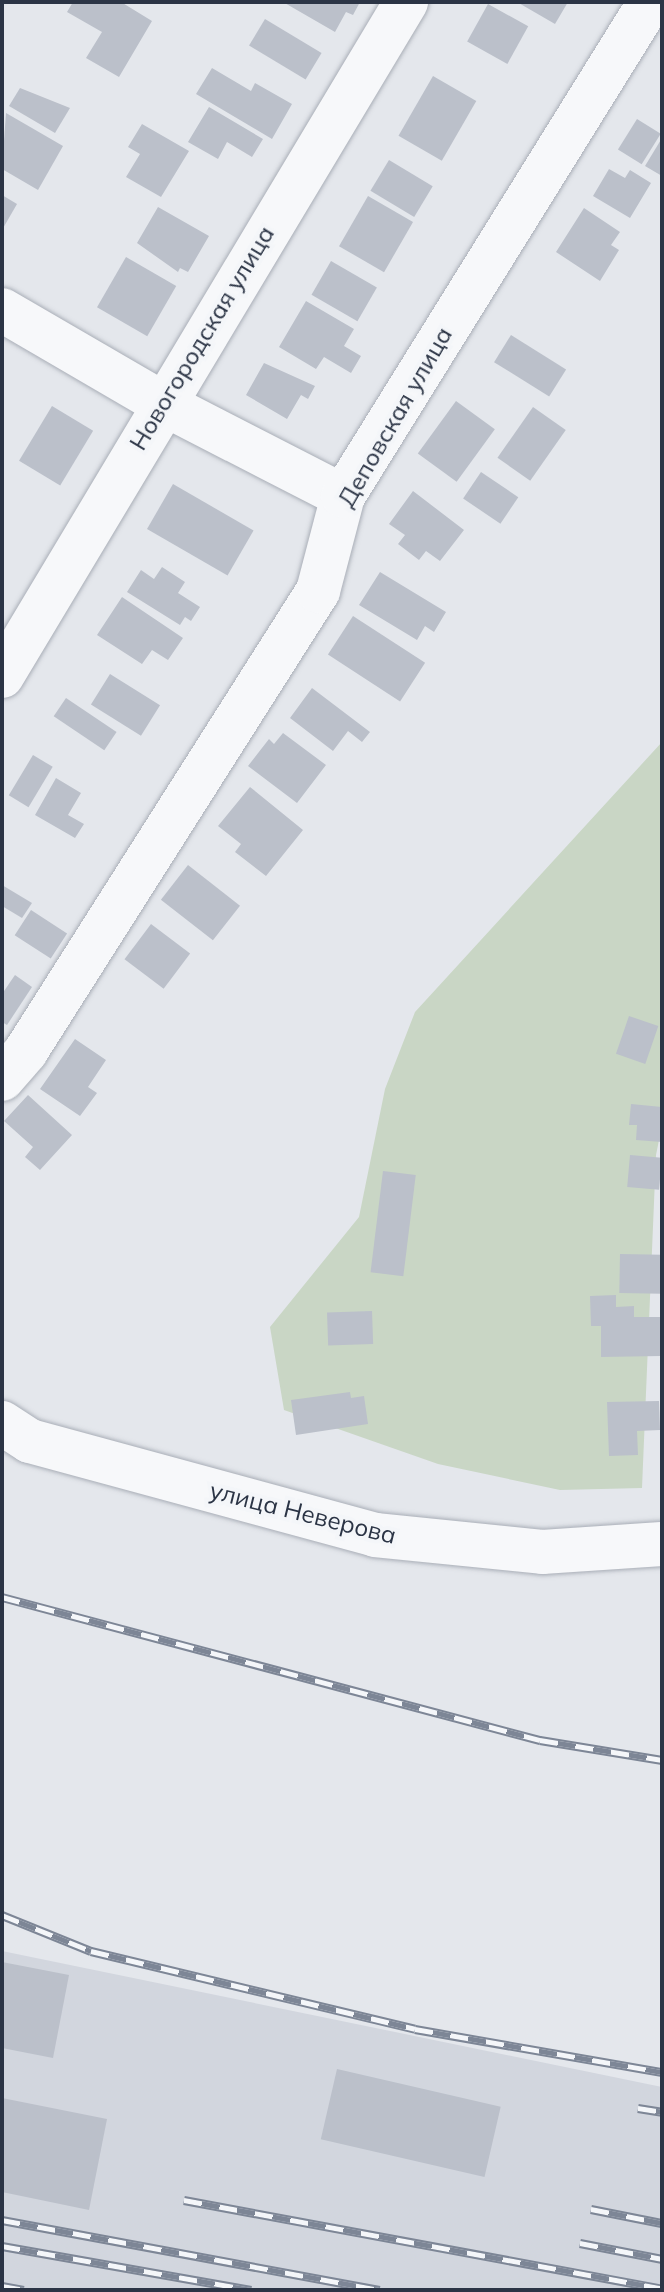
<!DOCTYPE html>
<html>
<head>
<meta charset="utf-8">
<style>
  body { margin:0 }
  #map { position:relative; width:664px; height:2292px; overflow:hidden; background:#e4e7ec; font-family:Mulish,sans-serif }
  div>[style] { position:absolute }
  .built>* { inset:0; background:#d2d6de }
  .green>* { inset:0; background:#c9d6c5 }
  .building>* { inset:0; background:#bbc0ca; transform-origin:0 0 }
  .roads { filter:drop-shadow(0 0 2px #a9aeb7) drop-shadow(0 0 2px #a9aeb7) }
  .minor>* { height:44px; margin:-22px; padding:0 22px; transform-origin:22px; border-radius:22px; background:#f7f8fa }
  .rail>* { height:9px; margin-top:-4.5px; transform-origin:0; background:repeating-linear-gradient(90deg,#f4f6f9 0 18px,#7d8696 0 36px); box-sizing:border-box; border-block:2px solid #7d8696 }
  span { translate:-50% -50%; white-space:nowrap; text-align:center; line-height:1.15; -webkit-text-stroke:8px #f4f6f9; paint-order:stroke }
  .street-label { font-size:24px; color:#2b3445 }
  .frame { position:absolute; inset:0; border:4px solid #2b3445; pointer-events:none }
</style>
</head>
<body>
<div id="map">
  <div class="built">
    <div style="clip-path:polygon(2px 1951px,662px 2087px,662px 2290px,2px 2290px)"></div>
  </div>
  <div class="green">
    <div style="clip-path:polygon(662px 742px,662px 1125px,656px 1155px,642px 1488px,560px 1490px,438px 1464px,284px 1410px,270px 1327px,359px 1217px,385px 1089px,415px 1012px)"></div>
  </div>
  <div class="building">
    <div style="clip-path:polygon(73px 2px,121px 2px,152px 21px,119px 77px,86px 58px,102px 32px,67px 12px)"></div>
    <div style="clip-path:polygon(283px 2px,360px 2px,353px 15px,346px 12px,335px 32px)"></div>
    <div style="clip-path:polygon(517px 2px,568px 2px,555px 24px)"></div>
    <div style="left:488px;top:4px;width:46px;height:43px;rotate:29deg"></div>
    <div style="left:265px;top:19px;width:66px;height:31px;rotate:31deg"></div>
    <div style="clip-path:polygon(212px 68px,251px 91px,255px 83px,292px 104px,272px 139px,196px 94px)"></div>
    <div style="left:433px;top:76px;width:50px;height:69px;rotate:30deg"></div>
    <div style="clip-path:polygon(20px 88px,70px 108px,55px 133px,9px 106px)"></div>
    <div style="clip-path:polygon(209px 107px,263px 139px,252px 157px,227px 142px,218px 159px,188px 142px)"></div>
    <div style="clip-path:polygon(6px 113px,63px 146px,38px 190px,2px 169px)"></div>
    <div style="left:637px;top:119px;width:28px;height:36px;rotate:32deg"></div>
    <div style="clip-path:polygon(142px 124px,189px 151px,161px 197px,126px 177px,140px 154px,128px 147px)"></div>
    <div style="clip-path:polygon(662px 138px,662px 176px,645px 166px)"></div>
    <div style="left:389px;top:160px;width:51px;height:36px;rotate:31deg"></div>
    <div style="clip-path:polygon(609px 169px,625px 178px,630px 170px,651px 183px,630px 218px,593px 196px)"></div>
    <div style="clip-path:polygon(2px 195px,17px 204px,2px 230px)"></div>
    <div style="left:368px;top:196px;width:52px;height:58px;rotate:30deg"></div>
    <div style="clip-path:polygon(158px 207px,209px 236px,188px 272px,180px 268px,178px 272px,137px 243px)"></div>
    <div style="clip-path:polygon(584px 208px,620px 232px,611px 245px,619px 250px,600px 281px,556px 252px)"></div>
    <div style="left:126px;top:257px;width:58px;height:58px;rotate:30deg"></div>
    <div style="left:331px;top:261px;width:53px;height:39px;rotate:30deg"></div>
    <div style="clip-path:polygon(306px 301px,354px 329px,344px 346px,361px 356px,351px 373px,324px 357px,316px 369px,279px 347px)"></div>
    <div style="left:511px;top:335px;width:65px;height:32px;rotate:32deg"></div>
    <div style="clip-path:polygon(264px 363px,315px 386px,308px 399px,301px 395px,287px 419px,246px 395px)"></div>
    <div style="left:456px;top:401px;width:48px;height:65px;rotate:36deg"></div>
    <div style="left:52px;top:406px;width:48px;height:64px;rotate:31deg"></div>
    <div style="left:533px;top:407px;width:40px;height:62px;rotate:35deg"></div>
    <div style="left:481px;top:472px;width:45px;height:32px;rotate:34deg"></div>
    <div style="left:173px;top:484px;width:93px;height:52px;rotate:30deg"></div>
    <div style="clip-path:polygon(413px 491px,464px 530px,440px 561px,426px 551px,419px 560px,398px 544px,405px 535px,389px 524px)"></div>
    <div style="clip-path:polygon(162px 567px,185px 582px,178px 593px,200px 607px,191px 621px,185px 617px,180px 625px,127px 592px,141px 570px,154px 579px)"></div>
    <div style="clip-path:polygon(380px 572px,446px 612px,434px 632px,425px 626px,417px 640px,359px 605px)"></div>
    <div style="clip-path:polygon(122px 597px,183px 638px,168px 660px,152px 650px,142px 664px,97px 635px)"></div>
    <div style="left:353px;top:616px;width:86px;height:46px;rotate:33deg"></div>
    <div style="left:110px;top:674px;width:59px;height:36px;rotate:32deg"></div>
    <div style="clip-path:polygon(312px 688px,370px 732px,362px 742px,348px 731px,333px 751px,290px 718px)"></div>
    <div style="left:66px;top:698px;width:61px;height:22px;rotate:34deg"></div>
    <div style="clip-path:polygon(283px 733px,326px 765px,297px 803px,248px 766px,269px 739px,274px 744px)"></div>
    <div style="left:33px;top:755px;width:23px;height:47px;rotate:31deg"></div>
    <div style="clip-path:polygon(56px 778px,81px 793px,68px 815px,84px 824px,75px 838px,35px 815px)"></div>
    <div style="clip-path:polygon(250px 787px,303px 830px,266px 876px,235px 852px,241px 844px,218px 826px)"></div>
    <div style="left:188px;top:865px;width:66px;height:44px;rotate:38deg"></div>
    <div style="clip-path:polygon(2px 885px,32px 903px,22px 918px,2px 906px)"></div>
    <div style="left:31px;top:910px;width:43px;height:30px;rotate:33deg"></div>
    <div style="left:151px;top:924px;width:49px;height:44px;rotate:37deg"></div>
    <div style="clip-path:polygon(15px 975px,32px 987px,7px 1025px,2px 1022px,2px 994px)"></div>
    <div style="left:629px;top:1016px;width:31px;height:40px;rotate:19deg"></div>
    <div style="clip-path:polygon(75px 1039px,106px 1060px,88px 1087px,97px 1093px,80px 1116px,40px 1089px)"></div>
    <div style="clip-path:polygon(28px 1095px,72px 1135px,40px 1170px,25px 1157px,33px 1147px,4px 1121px)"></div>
    <div style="clip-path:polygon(631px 1104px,662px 1107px,662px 1142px,636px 1140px,637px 1125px,629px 1125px)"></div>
    <div style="left:630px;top:1155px;width:32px;height:32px;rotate:5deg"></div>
    <div style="left:383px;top:1171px;width:33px;height:102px;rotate:7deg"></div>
    <div style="left:620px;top:1254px;width:42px;height:39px;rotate:1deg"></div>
    <div style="clip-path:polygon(616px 1295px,616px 1307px,634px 1306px,634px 1317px,660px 1317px,661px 1356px,601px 1357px,601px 1326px,591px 1326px,590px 1296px)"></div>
    <div style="left:372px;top:1311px;width:33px;height:45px;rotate:88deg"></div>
    <div style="clip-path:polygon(350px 1392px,351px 1398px,364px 1396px,368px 1424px,296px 1435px,291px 1400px)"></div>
    <div style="clip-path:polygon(659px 1401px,660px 1430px,637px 1431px,638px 1455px,609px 1456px,607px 1402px)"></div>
    <div style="clip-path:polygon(2px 1962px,69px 1975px,53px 2058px,2px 2048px)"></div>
    <div style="left:337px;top:2069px;width:168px;height:72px;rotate:13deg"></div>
    <div style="clip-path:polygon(2px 2098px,107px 2119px,89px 2210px,2px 2192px)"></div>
  </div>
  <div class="roads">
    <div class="minor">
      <div style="left:2px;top:310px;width:185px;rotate:30.2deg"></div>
      <div style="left:162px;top:403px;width:203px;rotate:27.2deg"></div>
      <div style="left:2px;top:676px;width:786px;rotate:-59.06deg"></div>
      <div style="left:2px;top:1079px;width:37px;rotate:-49deg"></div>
      <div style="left:26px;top:1051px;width:545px;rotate:-57.59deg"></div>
      <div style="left:318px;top:591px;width:98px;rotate:-75.3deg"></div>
      <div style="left:343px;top:496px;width:582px;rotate:-58.14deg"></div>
      <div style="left:2px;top:1423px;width:33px;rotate:33deg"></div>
      <div style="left:30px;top:1441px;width:358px;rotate:15.2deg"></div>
      <div style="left:375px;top:1535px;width:168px;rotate:5.8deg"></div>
      <div style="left:542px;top:1552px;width:120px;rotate:-3.8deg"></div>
    </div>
  </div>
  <div class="rail">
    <div style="left:2px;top:1597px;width:557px;rotate:14.89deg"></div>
    <div style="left:540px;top:1740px;width:124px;rotate:9.3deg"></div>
    <div style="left:2px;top:1915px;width:96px;rotate:22deg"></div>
    <div style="left:91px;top:1951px;width:333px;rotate:13.5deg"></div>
    <div style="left:415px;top:2029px;width:251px;rotate:9.9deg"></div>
    <div style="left:638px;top:2108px;width:24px;rotate:9deg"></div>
    <div style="left:184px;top:2200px;width:486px;rotate:10.5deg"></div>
    <div style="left:591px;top:2209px;width:72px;rotate:11.2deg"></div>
    <div style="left:2px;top:2220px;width:384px;rotate:10.5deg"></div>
    <div style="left:580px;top:2243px;width:84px;rotate:11deg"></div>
    <div style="left:2px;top:2246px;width:253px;rotate:10deg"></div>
    <div style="left:2px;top:2286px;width:22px;rotate:10deg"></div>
  </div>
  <div class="street-label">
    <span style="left:202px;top:338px;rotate:-59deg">Новогородская улица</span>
    <span style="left:395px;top:417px;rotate:-60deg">Деповская улица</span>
    <span style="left:303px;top:1513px;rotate:14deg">улица Неверова</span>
  </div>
  <div class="frame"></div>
</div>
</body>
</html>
